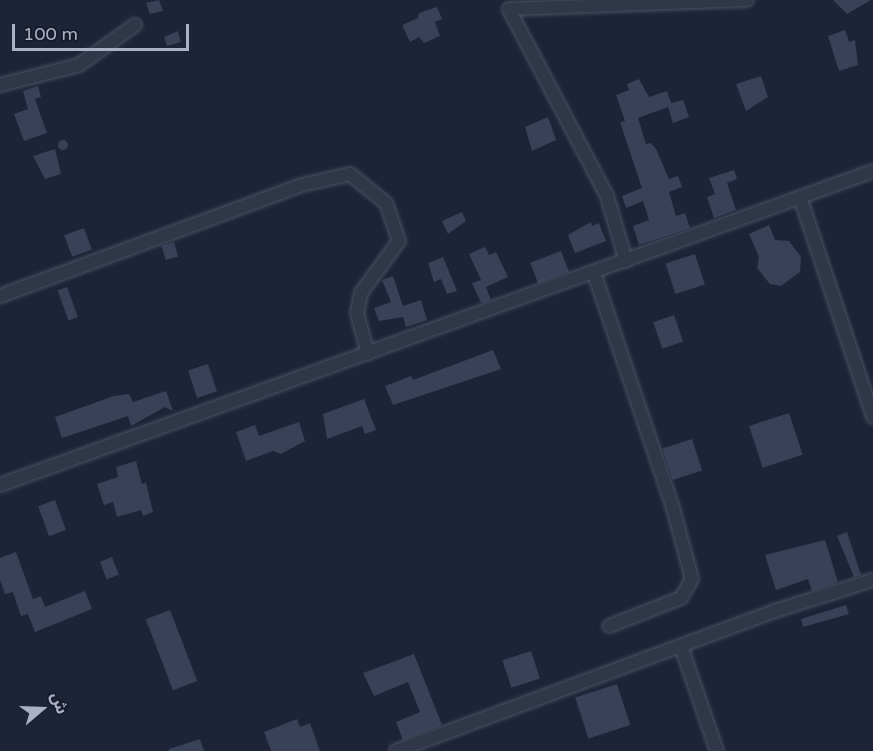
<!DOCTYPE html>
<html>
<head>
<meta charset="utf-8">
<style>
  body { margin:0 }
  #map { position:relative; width:873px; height:751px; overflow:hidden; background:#1d2437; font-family:"Varela Round","Noto Sans Arabic",sans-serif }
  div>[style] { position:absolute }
  .building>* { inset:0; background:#384158; transform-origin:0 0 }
  .round { border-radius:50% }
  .roads { filter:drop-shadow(0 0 2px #4b5163) drop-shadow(0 0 2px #4b5163) }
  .minor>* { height:12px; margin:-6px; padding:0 6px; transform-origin:6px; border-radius:6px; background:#303748 }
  span { translate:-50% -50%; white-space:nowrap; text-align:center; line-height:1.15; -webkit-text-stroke:5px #161c2c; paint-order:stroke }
  .north { position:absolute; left:12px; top:679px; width:60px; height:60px; -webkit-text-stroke:4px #161c2c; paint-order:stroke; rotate:71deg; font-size:16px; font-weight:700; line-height:24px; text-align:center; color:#aab0c5 }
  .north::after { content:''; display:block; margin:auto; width:21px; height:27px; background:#aab0c5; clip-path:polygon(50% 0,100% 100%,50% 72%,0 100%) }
  .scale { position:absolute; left:12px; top:24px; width:177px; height:27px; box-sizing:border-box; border:3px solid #aab0c5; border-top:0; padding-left:8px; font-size:18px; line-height:21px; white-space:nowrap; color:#aab0c5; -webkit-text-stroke:4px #161c2c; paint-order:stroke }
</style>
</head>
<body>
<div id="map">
  <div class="building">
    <div style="clip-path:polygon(159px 0,163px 11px,150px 14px,146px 3px)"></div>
    <div style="clip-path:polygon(833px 0,871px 0,847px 14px)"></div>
    <div style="clip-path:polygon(437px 7px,442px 19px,435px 22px,440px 36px,424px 43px,419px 37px,410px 42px,402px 25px,418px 18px,419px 13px)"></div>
    <div style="clip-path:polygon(845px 30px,849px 42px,855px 40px,858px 65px,839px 71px,828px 36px)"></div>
    <div style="clip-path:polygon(178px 31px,181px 42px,167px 46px,164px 37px)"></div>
    <div style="clip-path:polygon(761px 76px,768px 97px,746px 111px,736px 84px)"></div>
    <div style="clip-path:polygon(639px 79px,649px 97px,667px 91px,671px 103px,683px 100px,689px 117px,673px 123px,668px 107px,638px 118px,646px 144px,651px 143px,656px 149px,669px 179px,678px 176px,682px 187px,669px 192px,676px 216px,685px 213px,690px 228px,639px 245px,633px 226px,649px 220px,643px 201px,626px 208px,622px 196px,642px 188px,620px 122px,625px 121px,616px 95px,629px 90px,627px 84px)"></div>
    <div style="clip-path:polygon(38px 86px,41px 97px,35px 99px,47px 133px,24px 141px,14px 114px,28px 109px,23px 91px)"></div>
    <div style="clip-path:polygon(548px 117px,556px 140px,532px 151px,525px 127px)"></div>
    <div class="round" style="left:58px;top:140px;width:10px;height:10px"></div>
    <div style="clip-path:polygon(55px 149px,61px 174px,45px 179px,33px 156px)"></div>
    <div style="clip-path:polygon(734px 170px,737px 179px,727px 183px,736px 210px,714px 218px,707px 197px,715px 194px,709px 178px)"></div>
    <div style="clip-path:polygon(462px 212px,466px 221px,448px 234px,442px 221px)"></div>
    <div style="clip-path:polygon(591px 222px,592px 226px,599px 223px,606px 241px,575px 253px,568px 235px)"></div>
    <div style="clip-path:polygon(769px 225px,775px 240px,789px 241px,801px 257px,800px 272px,781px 286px,770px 284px,757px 268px,759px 257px,749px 234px)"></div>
    <div style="left:84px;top:228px;width:23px;height:21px;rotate:70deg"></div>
    <div style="left:174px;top:242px;width:15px;height:13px;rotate:74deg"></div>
    <div style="clip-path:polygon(485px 247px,489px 255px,496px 252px,508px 277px,486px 287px,491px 300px,481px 303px,472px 283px,481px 280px,469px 254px)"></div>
    <div style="left:561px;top:251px;width:22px;height:33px;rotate:69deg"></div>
    <div style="left:695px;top:254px;width:32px;height:31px;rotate:72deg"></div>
    <div style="clip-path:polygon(443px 257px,457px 291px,447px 294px,441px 279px,434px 282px,428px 263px)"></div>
    <div style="clip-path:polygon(393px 276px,403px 306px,421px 300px,427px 320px,406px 327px,403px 317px,379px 321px,374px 308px,391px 302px,382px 280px)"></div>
    <div style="left:67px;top:287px;width:32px;height:10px;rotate:70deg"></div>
    <div style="left:674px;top:315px;width:28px;height:22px;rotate:71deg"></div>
    <div style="clip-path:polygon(493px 350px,501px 369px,393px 405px,385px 386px,411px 376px,413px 380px)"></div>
    <div style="left:208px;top:364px;width:29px;height:21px;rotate:72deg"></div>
    <div style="clip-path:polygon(166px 391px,173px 411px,165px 407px,131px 426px,128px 416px,62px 438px,55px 417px,114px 396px,129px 394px,133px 402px)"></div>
    <div style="clip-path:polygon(364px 399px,376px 430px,365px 434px,362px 426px,327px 439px,323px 414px)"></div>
    <div style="left:789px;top:413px;width:44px;height:42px;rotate:72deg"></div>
    <div style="clip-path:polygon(299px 422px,305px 441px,281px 454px,273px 451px,246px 461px,236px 432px,255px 425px,259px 436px)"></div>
    <div style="left:692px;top:439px;width:33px;height:31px;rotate:72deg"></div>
    <div style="clip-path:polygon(136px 461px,142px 484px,146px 483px,153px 512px,143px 516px,141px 510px,117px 517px,113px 502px,104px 505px,97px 484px,118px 477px,116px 467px)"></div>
    <div style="left:55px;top:500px;width:32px;height:18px;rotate:70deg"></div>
    <div style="clip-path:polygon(847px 532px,861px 575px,854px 577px,837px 536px)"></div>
    <div style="clip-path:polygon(825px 540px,838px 582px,812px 591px,808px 579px,776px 590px,765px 555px)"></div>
    <div style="clip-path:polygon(16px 552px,33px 599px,41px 596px,45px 607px,85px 591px,92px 609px,35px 632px,28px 614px,21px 616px,13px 592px,5px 594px,0 580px,0 558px)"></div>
    <div style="left:112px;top:557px;width:19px;height:13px;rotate:69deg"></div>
    <div style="clip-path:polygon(846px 605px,849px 614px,803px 627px,801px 619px)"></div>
    <div style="left:170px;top:610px;width:76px;height:26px;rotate:69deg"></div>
    <div style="left:531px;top:651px;width:29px;height:30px;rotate:72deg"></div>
    <div style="clip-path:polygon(414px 654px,442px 725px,403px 740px,396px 722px,420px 712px,408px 682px,374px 696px,363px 673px)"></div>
    <div style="left:617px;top:684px;width:43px;height:44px;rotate:72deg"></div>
    <div style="clip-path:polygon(297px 719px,300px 727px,310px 723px,320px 751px,271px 751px,264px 732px)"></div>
    <div style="clip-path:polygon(200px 739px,204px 751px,169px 751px,169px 749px)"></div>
  </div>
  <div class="roads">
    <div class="minor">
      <div style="left:0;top:85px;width:81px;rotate:-14.2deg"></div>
      <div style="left:79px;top:65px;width:69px;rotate:-35.5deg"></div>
      <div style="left:800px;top:197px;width:232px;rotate:71.6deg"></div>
      <div style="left:626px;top:261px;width:68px;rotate:-106.3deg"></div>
      <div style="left:607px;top:196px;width:211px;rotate:-117.7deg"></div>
      <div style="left:509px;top:9px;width:238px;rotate:-2.2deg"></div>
      <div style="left:594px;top:273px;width:248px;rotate:71.4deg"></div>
      <div style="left:673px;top:508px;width:73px;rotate:75deg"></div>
      <div style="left:692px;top:579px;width:22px;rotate:120deg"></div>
      <div style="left:681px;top:598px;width:77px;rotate:158.7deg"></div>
      <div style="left:0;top:296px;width:322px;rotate:-20.2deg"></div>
      <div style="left:302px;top:185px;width:49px;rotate:-12.9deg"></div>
      <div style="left:350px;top:174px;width:46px;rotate:38.9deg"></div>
      <div style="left:386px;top:203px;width:40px;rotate:71.1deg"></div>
      <div style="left:399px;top:241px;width:64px;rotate:126.2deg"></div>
      <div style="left:361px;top:293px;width:20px;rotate:101deg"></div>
      <div style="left:357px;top:313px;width:42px;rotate:75deg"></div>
      <div style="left:0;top:485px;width:928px;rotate:-19.78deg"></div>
      <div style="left:681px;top:646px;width:111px;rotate:71.1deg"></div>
      <div style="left:396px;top:751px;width:404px;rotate:-20.3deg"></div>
      <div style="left:775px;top:611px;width:103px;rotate:-17.6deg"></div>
    </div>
  </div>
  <div class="north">ش</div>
  <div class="scale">100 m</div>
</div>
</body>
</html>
